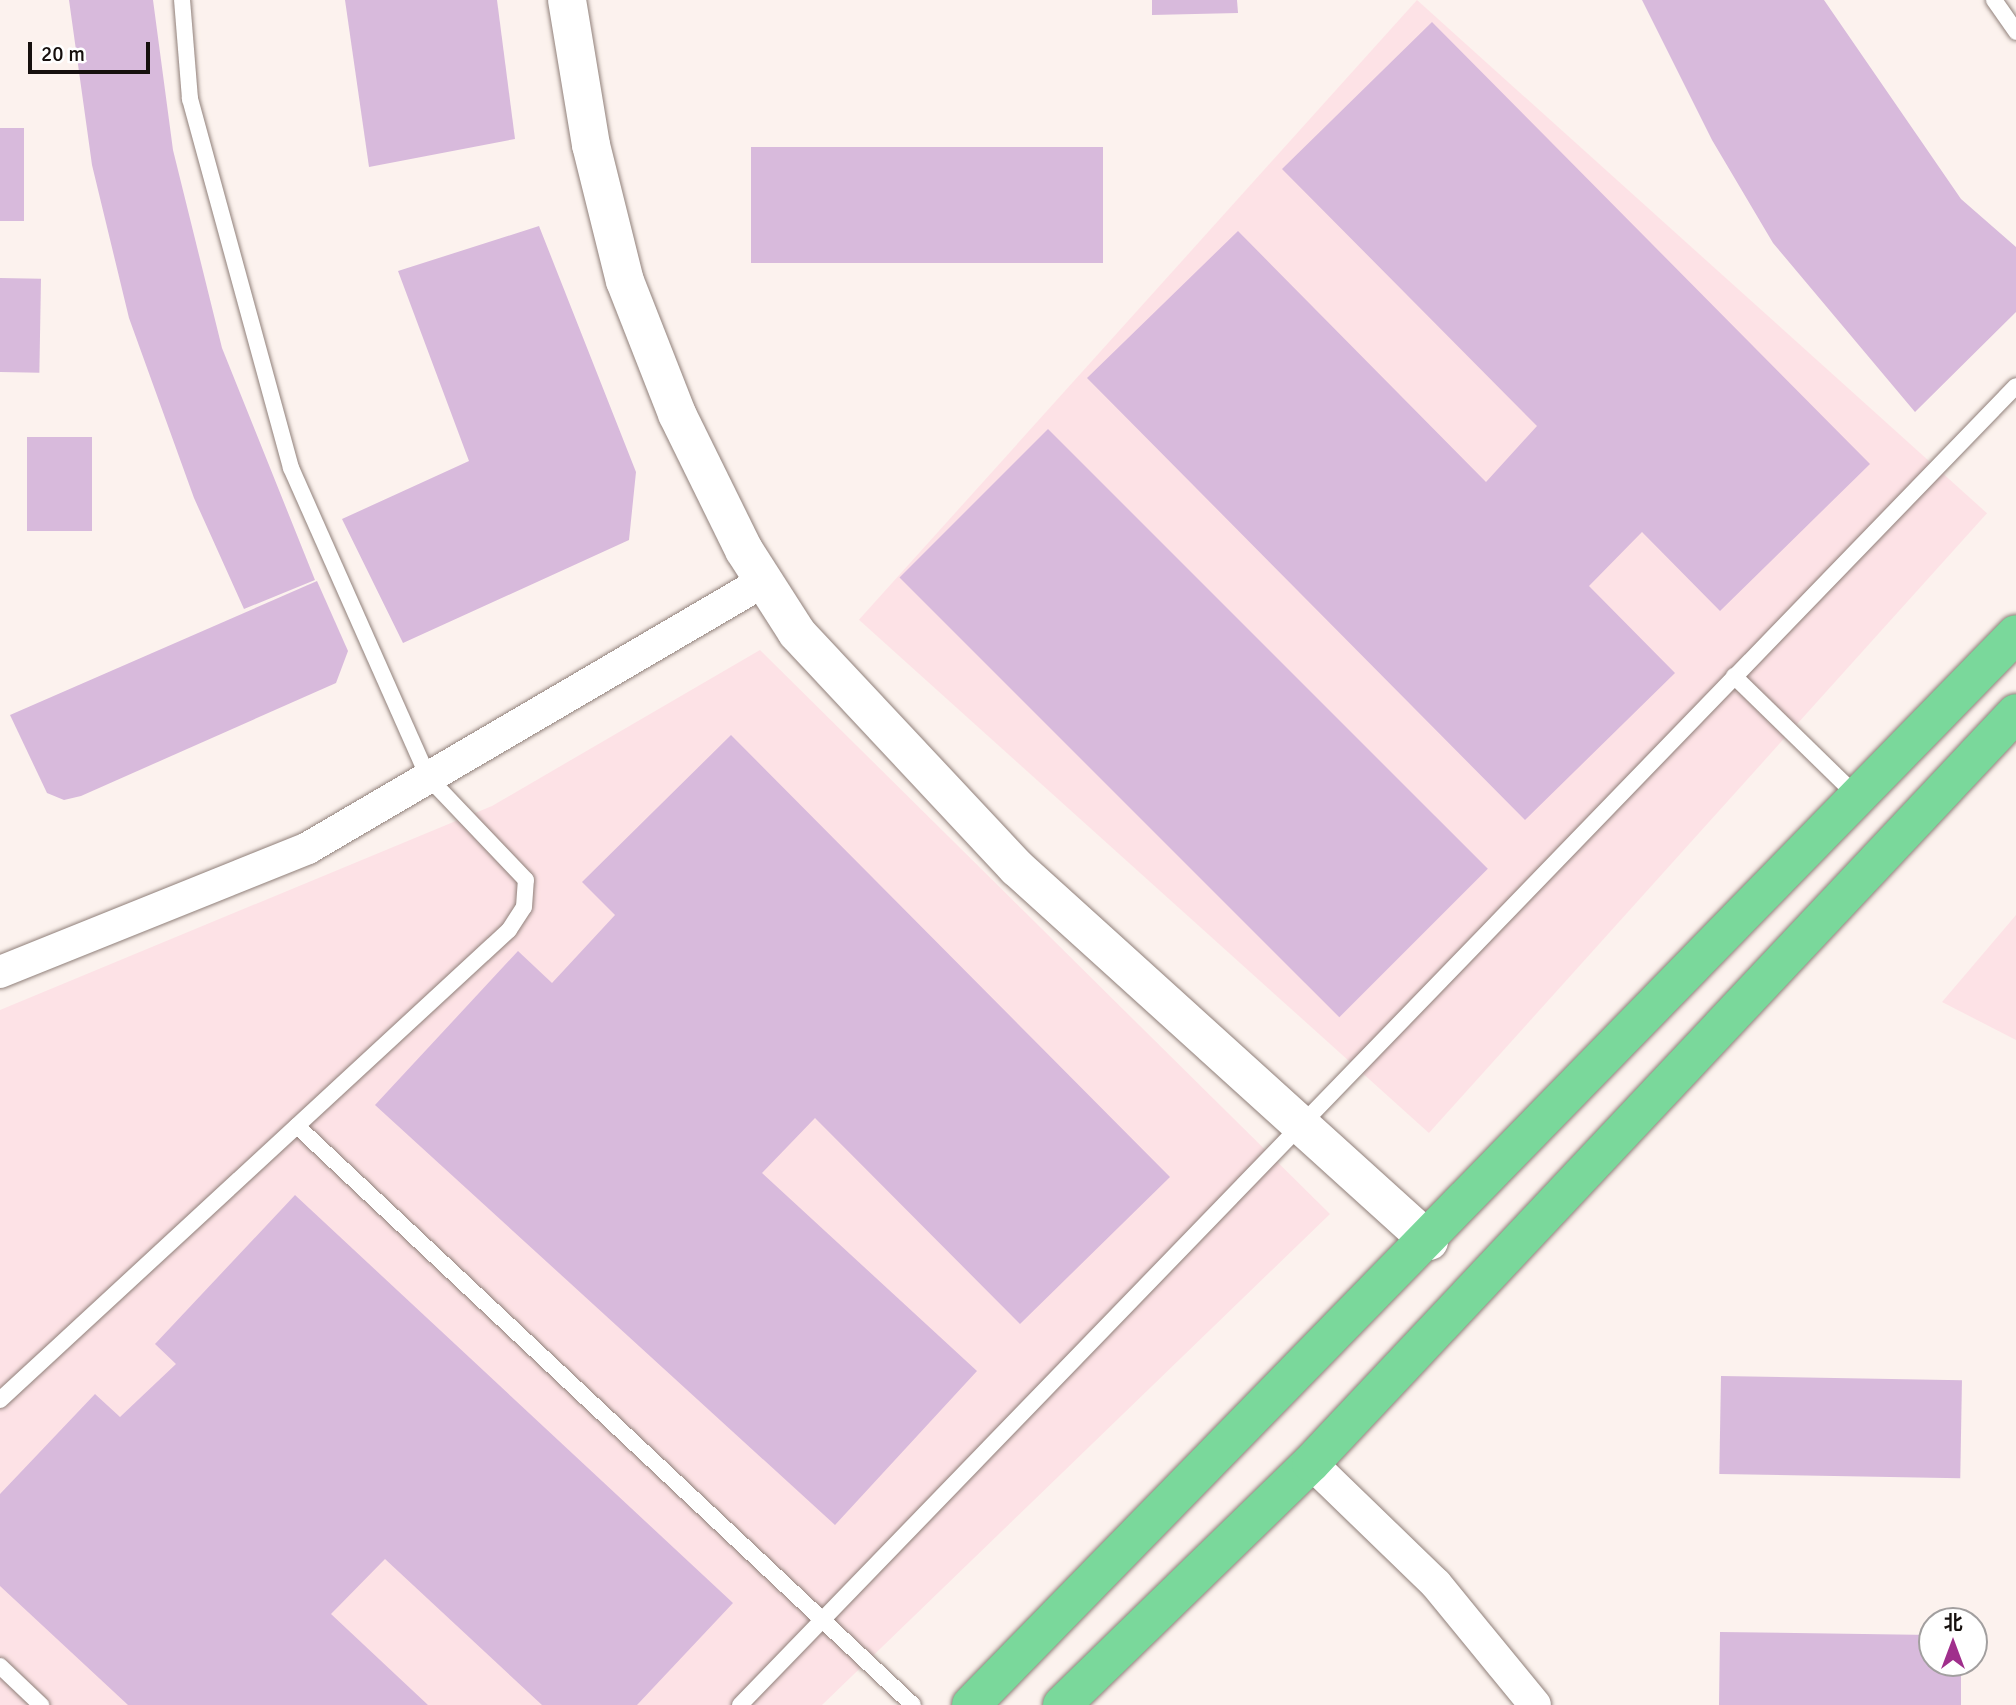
<!DOCTYPE html>
<html>
<head>
<meta charset="utf-8">
<style>
  body { margin:0 }
  #map { position:relative; width:2016px; height:1705px; overflow:hidden; background:#fcf2ee; font-family:Signika,"Noto Sans SC",sans-serif }
  div>[style] { position:absolute }
  .industrial>* { inset:0; background:#fde2e6; transform-origin:0 0 }
  .building>* { inset:0; background:#d8badc; transform-origin:0 0 }
  .roads { filter:drop-shadow(0 0 2px #90807a) drop-shadow(0 0 2px #90807a) }
  .lane>* { height:16px; margin:-8px; padding:0 8px; transform-origin:8px; border-radius:8px; background:#fff }
  .street>* { height:32px; margin:-16px; padding:0 16px; transform-origin:16px; border-radius:16px; background:#fff }
  .secondary>* { height:38px; margin:-19px; padding:0 19px; transform-origin:19px; border-radius:19px; background:#fff }
  .highway>* { height:38px; margin:-19px; padding:0 19px; transform-origin:19px; border-radius:19px; background:#7ad89b }
  span { translate:-50% -50%; white-space:nowrap; text-align:center; line-height:1.15; -webkit-text-stroke:6px #fff; paint-order:stroke }
  .north { position:absolute; left:1918px; top:1607px; width:70px; height:70px; box-sizing:border-box; background:#fff; border:2px solid #a29f9f; border-radius:50%; rotate:0deg; font-size:19px; font-weight:700; line-height:28px; text-align:center; color:#16100e }
  .north::after { content:''; display:block; margin:auto; width:24px; height:32px; background:#a02f8c; clip-path:polygon(50% 0,100% 100%,50% 72%,0 100%) }
  .scale { position:absolute; left:28px; top:42px; width:122px; height:32px; box-sizing:border-box; border:4px solid #16100e; border-top:0; padding-left:9px; font-size:21px; line-height:24px; white-space:nowrap; color:#16100e; -webkit-text-stroke:5px #fff; paint-order:stroke }
</style>
</head>
<body>
<div id="map">
  <div class="industrial">
    <div style="left:1417px;top:0;width:767px;height:834px;rotate:42deg"></div>
    <div style="clip-path:polygon(760px 650px,1330px 1214px,822px 1705px,0 1705px,0 1010px,492px 806px)"></div>
    <div style="clip-path:polygon(2016px 915px,2016px 1040px,1942px 1002px)"></div>
  </div>
  <div class="building">
    <div style="clip-path:polygon(69px 0,153px 0,173px 150px,222px 348px,315px 580px,244px 609px,194px 498px,129px 318px,92px 165px)"></div>
    <div style="clip-path:polygon(345px 0,497px 0,515px 139px,369px 167px)"></div>
    <div style="clip-path:polygon(1152px 0,1237px 0,1238px 13px,1152px 15px)"></div>
    <div style="clip-path:polygon(1642px 0,1824px 0,1961px 199px,2016px 247px,2016px 312px,1915px 412px,1773px 243px,1712px 140px)"></div>
    <div style="clip-path:polygon(1432px 22px,1870px 464px,1720px 611px,1642px 532px,1589px 586px,1675px 673px,1525px 820px,1087px 378px,1238px 231px,1486px 482px,1537px 426px,1282px 169px)"></div>
    <div style="left:0;top:128px;width:24px;height:93px"></div>
    <div style="left:751px;top:147px;width:352px;height:116px"></div>
    <div style="clip-path:polygon(539px 226px,636px 472px,629px 540px,403px 643px,342px 519px,469px 461px,398px 271px)"></div>
    <div style="left:0;top:278px;width:41px;height:94px;rotate:1deg"></div>
    <div style="left:1048px;top:429px;width:622px;height:210px;rotate:45deg"></div>
    <div style="left:27px;top:437px;width:65px;height:94px"></div>
    <div style="clip-path:polygon(317px 581px,348px 651px,336px 683px,81px 796px,64px 800px,47px 793px,10px 715px)"></div>
    <div style="clip-path:polygon(731px 735px,1170px 1177px,1020px 1324px,815px 1118px,762px 1173px,977px 1371px,835px 1525px,375px 1105px,518px 951px,552px 983px,615px 915px,582px 882px)"></div>
    <div style="clip-path:polygon(295px 1195px,733px 1603px,637px 1705px,542px 1705px,385px 1559px,331px 1614px,428px 1705px,128px 1705px,0 1586px,0 1494px,95px 1394px,120px 1417px,176px 1364px,155px 1344px)"></div>
    <div style="left:1721px;top:1376px;width:241px;height:98px;rotate:1deg"></div>
    <div style="clip-path:polygon(1720px 1632px,1932px 1635px,1932px 1663px,1961px 1663px,1961px 1705px,1719px 1705px)"></div>
  </div>
  <div class="roads">
    <div class="lane">
      <div style="left:1994px;top:0;width:39px;rotate:55deg"></div>
      <div style="left:1734px;top:676px;width:173px;rotate:44.3deg"></div>
      <div style="left:297px;top:1126px;width:845px;rotate:43.23deg"></div>
      <div style="left:0;top:1400px;width:693px;rotate:-42.72deg"></div>
      <div style="left:509px;top:930px;width:27px;rotate:-57deg"></div>
      <div style="left:524px;top:907px;width:27px;rotate:-86deg"></div>
      <div style="left:526px;top:880px;width:142px;rotate:-133.6deg"></div>
      <div style="left:428px;top:777px;width:338px;rotate:-113.9deg"></div>
      <div style="left:291px;top:468px;width:383px;rotate:-105.3deg"></div>
      <div style="left:190px;top:99px;width:99px;rotate:-94.6deg"></div>
      <div style="left:0;top:1666px;width:57px;rotate:43.6deg"></div>
      <div style="left:740px;top:1705px;width:1835px;rotate:-45.95deg"></div>
    </div>
    <div class="street">
      <div style="left:0;top:972px;width:332px;rotate:-21.9deg"></div>
      <div style="left:308px;top:848px;width:528px;rotate:-30.35deg"></div>
      <div style="left:1311px;top:1463px;width:174px;rotate:44.1deg"></div>
      <div style="left:1436px;top:1584px;width:156px;rotate:50.7deg"></div>
    </div>
    <div class="secondary">
      <div style="left:567px;top:0;width:147px;rotate:80.6deg"></div>
      <div style="left:591px;top:145px;width:140px;rotate:76deg"></div>
      <div style="left:625px;top:281px;width:143px;rotate:68.6deg"></div>
      <div style="left:677px;top:414px;width:152px;rotate:63.8deg"></div>
      <div style="left:744px;top:550px;width:98px;rotate:57.4deg"></div>
      <div style="left:797px;top:633px;width:322px;rotate:46.9deg"></div>
      <div style="left:1017px;top:868px;width:556px;rotate:42.16deg"></div>
    </div>
    <div class="highway">
      <div style="left:971px;top:1705px;width:1496px;rotate:-45.7deg"></div>
      <div style="left:1062px;top:1705px;width:347px;rotate:-44.2deg"></div>
      <div style="left:1311px;top:1463px;width:1029px;rotate:-46.77deg"></div>
    </div>
  </div>
  <div class="north">北</div>
  <div class="scale">20 m</div>
</div>
</body>
</html>
